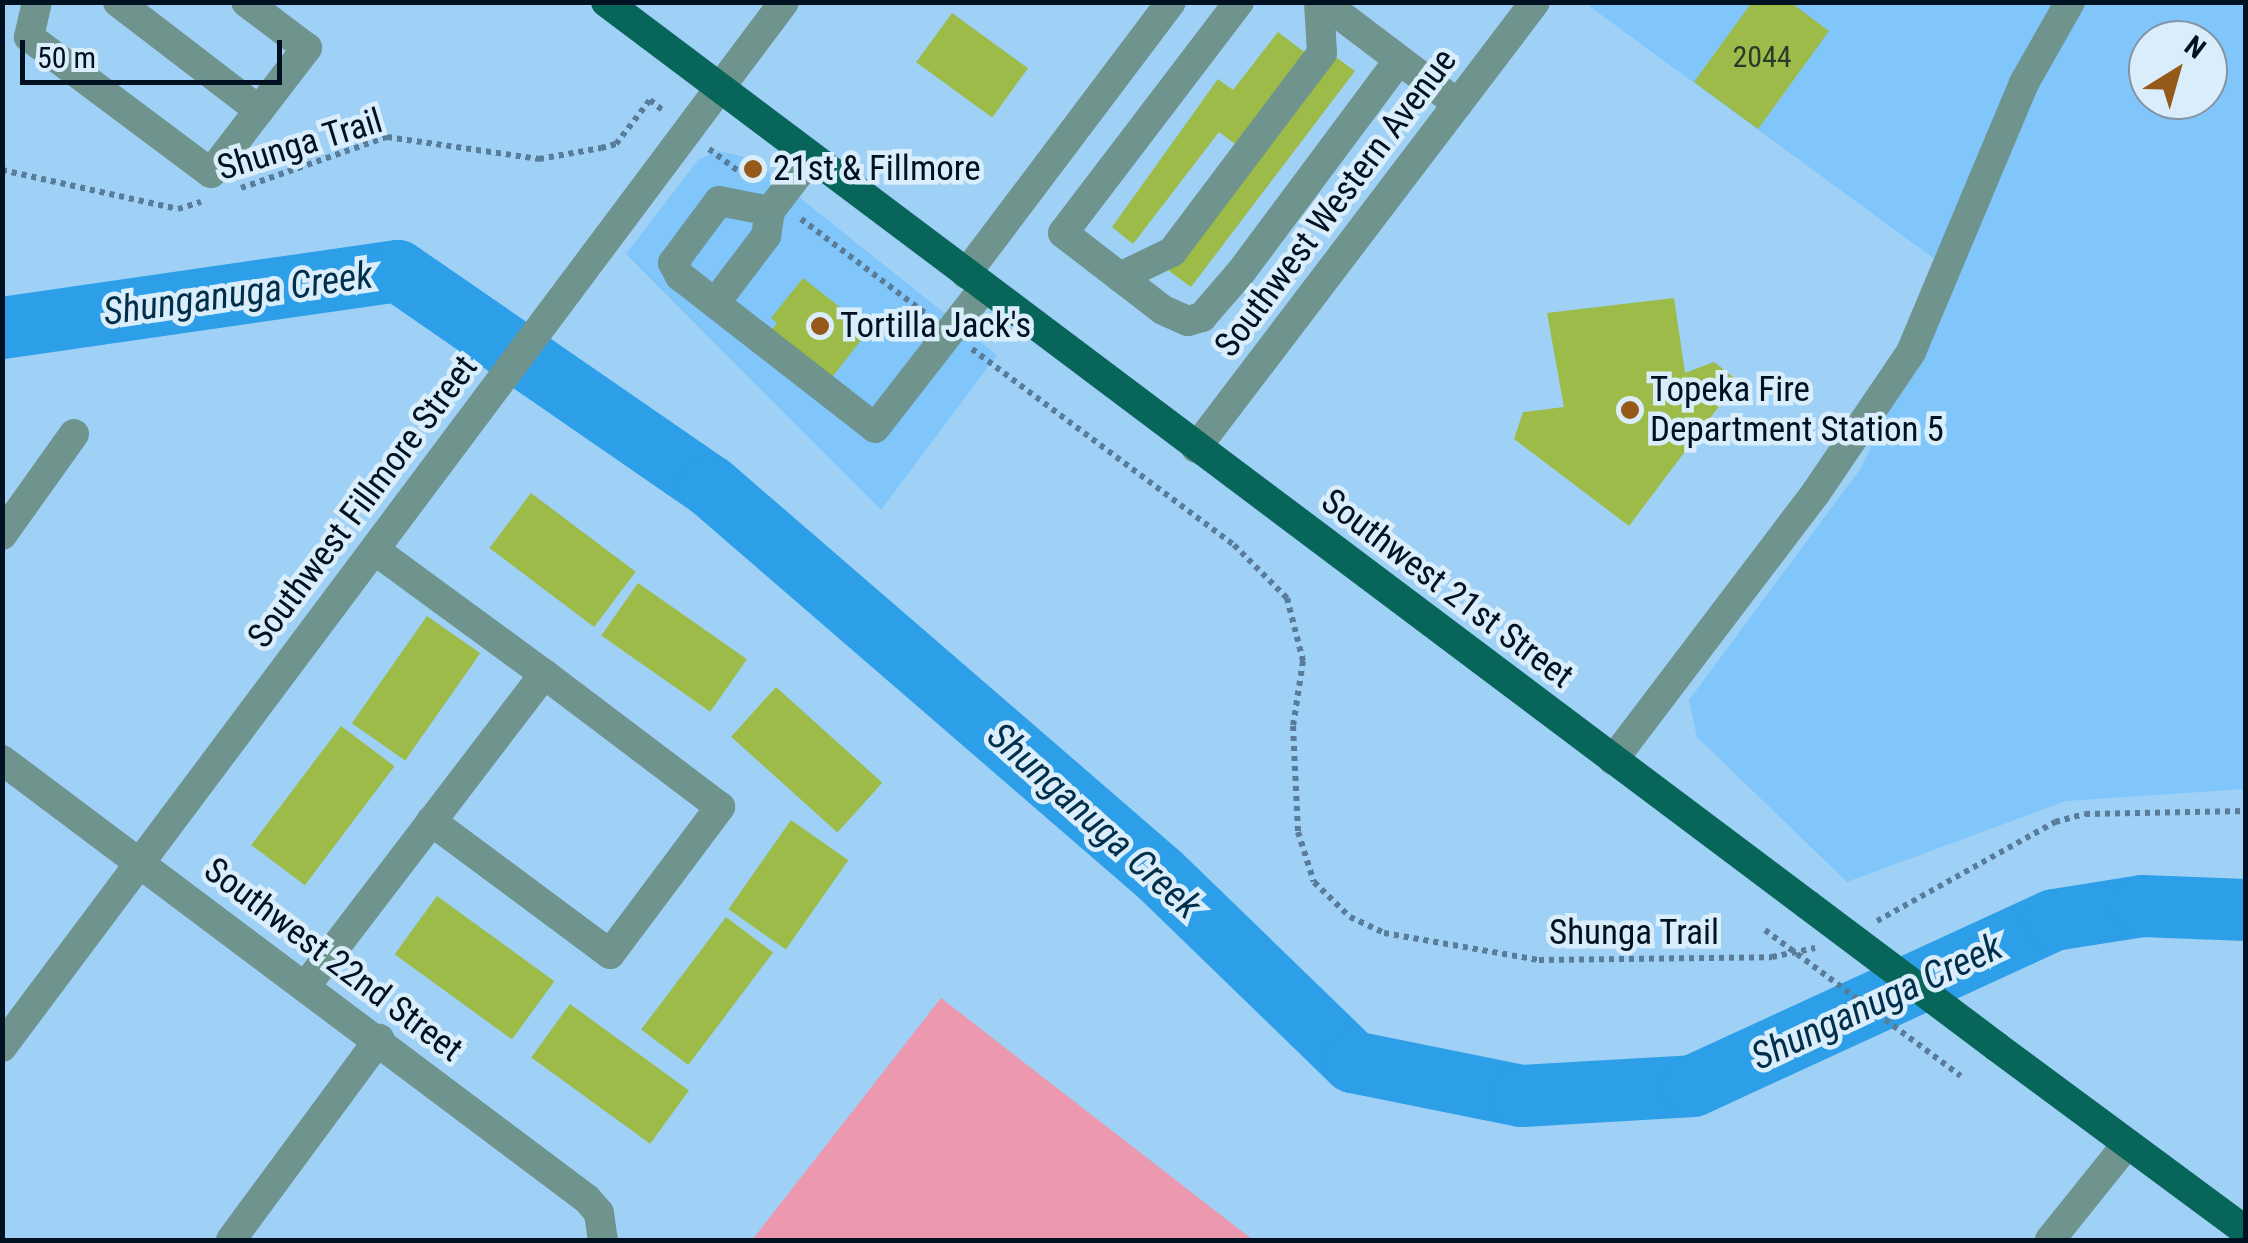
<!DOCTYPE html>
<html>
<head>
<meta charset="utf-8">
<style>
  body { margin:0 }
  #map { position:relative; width:2248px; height:1243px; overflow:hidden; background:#9fd0f6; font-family:"Roboto Condensed",sans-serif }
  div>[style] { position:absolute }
  .built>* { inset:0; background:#81c6fb }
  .green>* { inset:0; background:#ec99af }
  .river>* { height:62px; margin:-31px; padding:0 31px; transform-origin:31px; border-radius:31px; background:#2d9fe8 }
  .building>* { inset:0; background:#9cbb48; transform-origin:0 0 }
  .path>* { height:6px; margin-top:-3px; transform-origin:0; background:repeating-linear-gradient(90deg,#597c99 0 5px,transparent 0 10px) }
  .minor>* { height:30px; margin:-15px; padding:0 15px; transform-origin:15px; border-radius:15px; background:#6f938d }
  .major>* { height:30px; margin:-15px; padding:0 15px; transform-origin:15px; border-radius:15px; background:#08655a }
  .path-bridge>* { height:6px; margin-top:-3px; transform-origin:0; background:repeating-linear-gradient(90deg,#597c99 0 5px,transparent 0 10px) }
  .major-bridge>* { height:30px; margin:-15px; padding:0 15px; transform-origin:15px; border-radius:15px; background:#08655a }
  .dots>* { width:28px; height:28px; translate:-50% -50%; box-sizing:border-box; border:5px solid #daedfb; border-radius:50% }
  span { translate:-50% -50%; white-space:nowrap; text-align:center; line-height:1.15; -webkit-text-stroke:9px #daedfb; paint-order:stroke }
  .number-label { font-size:30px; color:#273c2c }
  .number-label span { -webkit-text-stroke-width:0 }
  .street-label { font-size:35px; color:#012 }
  .poi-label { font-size:35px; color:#012 }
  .left { translate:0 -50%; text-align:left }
  .water-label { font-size:38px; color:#002f4c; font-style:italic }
  .frame { position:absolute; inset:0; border:5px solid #012; pointer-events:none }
  .north { position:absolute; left:2128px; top:20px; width:100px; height:100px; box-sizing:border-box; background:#daedfb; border:2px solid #8395a4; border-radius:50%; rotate:37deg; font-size:28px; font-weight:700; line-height:40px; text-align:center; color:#012 }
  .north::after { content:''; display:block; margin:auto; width:35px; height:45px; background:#955919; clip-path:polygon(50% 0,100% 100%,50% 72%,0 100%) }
  .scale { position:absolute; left:20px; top:40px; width:262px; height:45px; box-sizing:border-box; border:5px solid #012; border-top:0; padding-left:12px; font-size:30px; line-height:35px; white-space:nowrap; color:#012; -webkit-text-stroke:8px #daedfb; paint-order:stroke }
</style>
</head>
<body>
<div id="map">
  <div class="built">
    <div style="clip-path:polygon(evenodd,1585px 3px,2245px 3px,2245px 789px,2066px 801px,1847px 882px,1697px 737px,1689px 700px,1861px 468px,1955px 274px,1585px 3px,2148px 40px,2208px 40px,2208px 100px,2148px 100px,2148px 40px)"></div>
    <div style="clip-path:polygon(717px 151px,750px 158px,997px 355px,881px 510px,626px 254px,698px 160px)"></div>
  </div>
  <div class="green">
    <div style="clip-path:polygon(941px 998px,1253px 1240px,752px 1240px)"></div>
  </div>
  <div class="river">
    <div style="left:2px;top:328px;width:400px;rotate:-8.2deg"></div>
    <div style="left:398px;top:271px;width:379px;rotate:34.6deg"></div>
    <div style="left:710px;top:486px;width:595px;rotate:40.84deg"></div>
    <div style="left:1160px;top:875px;width:269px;rotate:44.1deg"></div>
    <div style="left:1353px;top:1062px;width:172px;rotate:11.4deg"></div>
    <div style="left:1522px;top:1096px;width:171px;rotate:-3.3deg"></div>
    <div style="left:1693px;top:1086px;width:397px;rotate:-24.7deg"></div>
    <div style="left:2054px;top:920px;width:89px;rotate:-9deg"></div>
    <div style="left:2142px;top:906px;width:104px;rotate:2.2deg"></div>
  </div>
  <div class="building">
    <div style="clip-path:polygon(1752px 2px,1790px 2px,1829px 31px,1758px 129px,1694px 82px)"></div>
    <div style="left:952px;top:13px;width:94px;height:61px;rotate:36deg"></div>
    <div style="clip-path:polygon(1278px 32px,1307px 54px,1333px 55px,1355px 71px,1191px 287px,1169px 271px,1254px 158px,1219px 132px,1133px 244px,1112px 227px,1218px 79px,1233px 90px)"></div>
    <div style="clip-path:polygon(803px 278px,869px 330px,830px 380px,770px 332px,777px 323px,771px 318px)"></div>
    <div style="clip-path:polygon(1674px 298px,1685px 373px,1714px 362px,1738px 381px,1629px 526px,1514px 439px,1523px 412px,1564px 407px,1547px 313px)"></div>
    <div style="left:531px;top:493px;width:131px;height:69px;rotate:37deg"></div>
    <div style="left:638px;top:583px;width:133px;height:64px;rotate:35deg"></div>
    <div style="left:427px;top:616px;width:65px;height:131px;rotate:35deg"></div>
    <div style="left:776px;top:687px;width:143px;height:67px;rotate:42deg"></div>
    <div style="left:341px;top:726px;width:67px;height:149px;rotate:37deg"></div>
    <div style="left:791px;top:820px;width:70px;height:109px;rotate:35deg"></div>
    <div style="left:437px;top:896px;width:145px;height:72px;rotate:36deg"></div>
    <div style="left:726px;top:917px;width:59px;height:141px;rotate:37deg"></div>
    <div style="left:570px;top:1004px;width:147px;height:66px;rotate:36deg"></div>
  </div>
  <div class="path">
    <div style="left:709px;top:149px;width:38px;rotate:37deg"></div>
    <div style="left:2px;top:170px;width:180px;rotate:12.5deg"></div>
    <div style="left:178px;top:209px;width:24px;rotate:-17deg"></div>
    <div style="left:241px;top:188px;width:155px;rotate:-19.3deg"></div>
    <div style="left:387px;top:137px;width:154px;rotate:8.2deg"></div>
    <div style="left:539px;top:159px;width:63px;rotate:-10.1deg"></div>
    <div style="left:601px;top:148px;width:16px;rotate:-15deg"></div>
    <div style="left:616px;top:144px;width:56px;rotate:-52.3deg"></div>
    <div style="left:650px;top:100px;width:19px;rotate:39deg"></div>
    <div style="left:801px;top:219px;width:157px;rotate:37.2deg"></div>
    <div style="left:972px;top:349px;width:327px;rotate:36.8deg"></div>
    <div style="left:1234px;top:545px;width:75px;rotate:45deg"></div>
    <div style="left:1287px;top:598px;width:65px;rotate:75.7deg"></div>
    <div style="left:1303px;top:661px;width:66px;rotate:98.7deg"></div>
    <div style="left:1293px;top:726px;width:106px;rotate:87.3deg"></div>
    <div style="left:1298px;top:832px;width:52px;rotate:72.3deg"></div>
    <div style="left:1314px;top:882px;width:50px;rotate:44.2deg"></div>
    <div style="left:1350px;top:917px;width:38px;rotate:25deg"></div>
    <div style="left:1384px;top:933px;width:157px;rotate:9.9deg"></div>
    <div style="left:1539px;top:960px;width:233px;rotate:-0.7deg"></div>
    <div style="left:1772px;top:957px;width:44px;rotate:-11.8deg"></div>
    <div style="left:1877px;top:921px;width:204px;rotate:-29.1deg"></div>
    <div style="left:2055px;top:822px;width:31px;rotate:-15deg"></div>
    <div style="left:2085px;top:814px;width:161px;rotate:-1.1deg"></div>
  </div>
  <div class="minor">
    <div style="left:37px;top:2px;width:36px;rotate:103deg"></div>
    <div style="left:29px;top:37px;width:227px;rotate:36.8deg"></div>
    <div style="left:211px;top:173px;width:158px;rotate:-52.5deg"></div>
    <div style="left:307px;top:48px;width:76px;rotate:-143deg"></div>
    <div style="left:118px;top:2px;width:178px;rotate:37.5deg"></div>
    <div style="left:1239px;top:2px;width:290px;rotate:127.3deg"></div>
    <div style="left:1063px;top:233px;width:126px;rotate:37.6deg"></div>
    <div style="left:1163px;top:310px;width:27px;rotate:24deg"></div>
    <div style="left:1188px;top:321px;width:15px;rotate:-16deg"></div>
    <div style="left:1202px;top:317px;width:60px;rotate:-49.1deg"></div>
    <div style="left:1241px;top:272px;width:264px;rotate:-53.3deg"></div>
    <div style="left:1323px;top:2px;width:169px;rotate:37.1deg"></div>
    <div style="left:770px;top:211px;width:52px;rotate:-168.9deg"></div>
    <div style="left:719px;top:201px;width:77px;rotate:126.6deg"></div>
    <div style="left:673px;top:263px;width:15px;rotate:62deg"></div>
    <div style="left:680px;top:276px;width:247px;rotate:37.9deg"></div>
    <div style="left:875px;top:428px;width:177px;rotate:-52.1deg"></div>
    <div style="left:966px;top:274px;width:341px;rotate:-53deg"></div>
    <div style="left:1120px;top:277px;width:58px;rotate:-25.7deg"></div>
    <div style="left:1172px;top:252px;width:249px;rotate:-53deg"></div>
    <div style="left:1322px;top:53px;width:51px;rotate:-93.4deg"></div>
    <div style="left:725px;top:290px;width:68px;rotate:-52.8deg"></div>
    <div style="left:766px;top:236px;width:25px;rotate:-81deg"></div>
    <div style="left:770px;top:211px;width:68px;rotate:-52.8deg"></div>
    <div style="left:1196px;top:448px;width:560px;rotate:-52.76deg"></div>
    <div style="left:2px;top:535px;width:124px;rotate:-54.5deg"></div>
    <div style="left:2px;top:760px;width:731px;rotate:36.89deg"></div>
    <div style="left:587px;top:1199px;width:18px;rotate:49deg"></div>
    <div style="left:599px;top:1213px;width:27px;rotate:82deg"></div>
    <div style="left:1613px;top:760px;width:334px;rotate:-52.8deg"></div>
    <div style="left:1815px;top:494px;width:171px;rotate:-55.9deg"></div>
    <div style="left:1911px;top:352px;width:292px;rotate:-67.2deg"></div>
    <div style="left:2024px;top:83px;width:93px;rotate:-60.4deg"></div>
    <div style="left:431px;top:821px;width:223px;rotate:36.6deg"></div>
    <div style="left:610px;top:954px;width:184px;rotate:-53.2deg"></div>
    <div style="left:720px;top:807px;width:221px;rotate:-142.9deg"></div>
    <div style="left:308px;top:983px;width:389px;rotate:-52.6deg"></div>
    <div style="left:544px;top:674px;width:208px;rotate:-143.8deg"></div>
    <div style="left:2px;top:1047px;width:1305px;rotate:-53.19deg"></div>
    <div style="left:231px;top:1240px;width:250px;rotate:-53.6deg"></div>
    <div style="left:2050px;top:1240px;width:123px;rotate:-51.3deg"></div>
  </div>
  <div class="major">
    <div style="left:606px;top:2px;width:1503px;rotate:36.92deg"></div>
    <div style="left:1997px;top:1047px;width:310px;rotate:36.5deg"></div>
  </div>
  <div class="path-bridge">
    <div style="left:1765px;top:930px;width:244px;rotate:36.7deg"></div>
  </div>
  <div class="major-bridge">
    <div style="left:1808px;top:905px;width:236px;rotate:36.9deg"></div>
  </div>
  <div class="dots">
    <div style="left:753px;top:169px;background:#955919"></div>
    <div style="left:820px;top:326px;background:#955919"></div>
    <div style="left:1630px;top:410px;background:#955919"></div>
  </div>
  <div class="number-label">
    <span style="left:1762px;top:57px">2044</span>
  </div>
  <div class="street-label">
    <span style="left:300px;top:145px;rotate:-17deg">Shunga Trail</span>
    <span style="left:1336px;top:203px;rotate:-53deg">Southwest Western Avenue</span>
    <span style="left:363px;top:502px;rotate:-53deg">Southwest Fillmore Street</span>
    <span style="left:1447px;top:589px;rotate:37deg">Southwest 21st Street</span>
    <span style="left:1634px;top:933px">Shunga Trail</span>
    <span style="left:333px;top:960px;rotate:37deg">Southwest 22nd Street</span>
  </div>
  <div class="poi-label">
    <span class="left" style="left:773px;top:169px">21st &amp; Fillmore</span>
    <span class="left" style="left:840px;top:326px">Tortilla Jack's</span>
    <span class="left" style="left:1650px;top:410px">Topeka Fire<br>Department Station 5</span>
  </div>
  <div class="water-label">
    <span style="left:238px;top:294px;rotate:-8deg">Shunganuga Creek</span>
    <span style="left:1094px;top:821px;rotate:42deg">Shunganuga Creek</span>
    <span style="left:1877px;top:1002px;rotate:-25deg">Shunganuga Creek</span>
  </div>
  <div class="frame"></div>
  <div class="north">N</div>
  <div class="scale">50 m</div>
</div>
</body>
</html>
